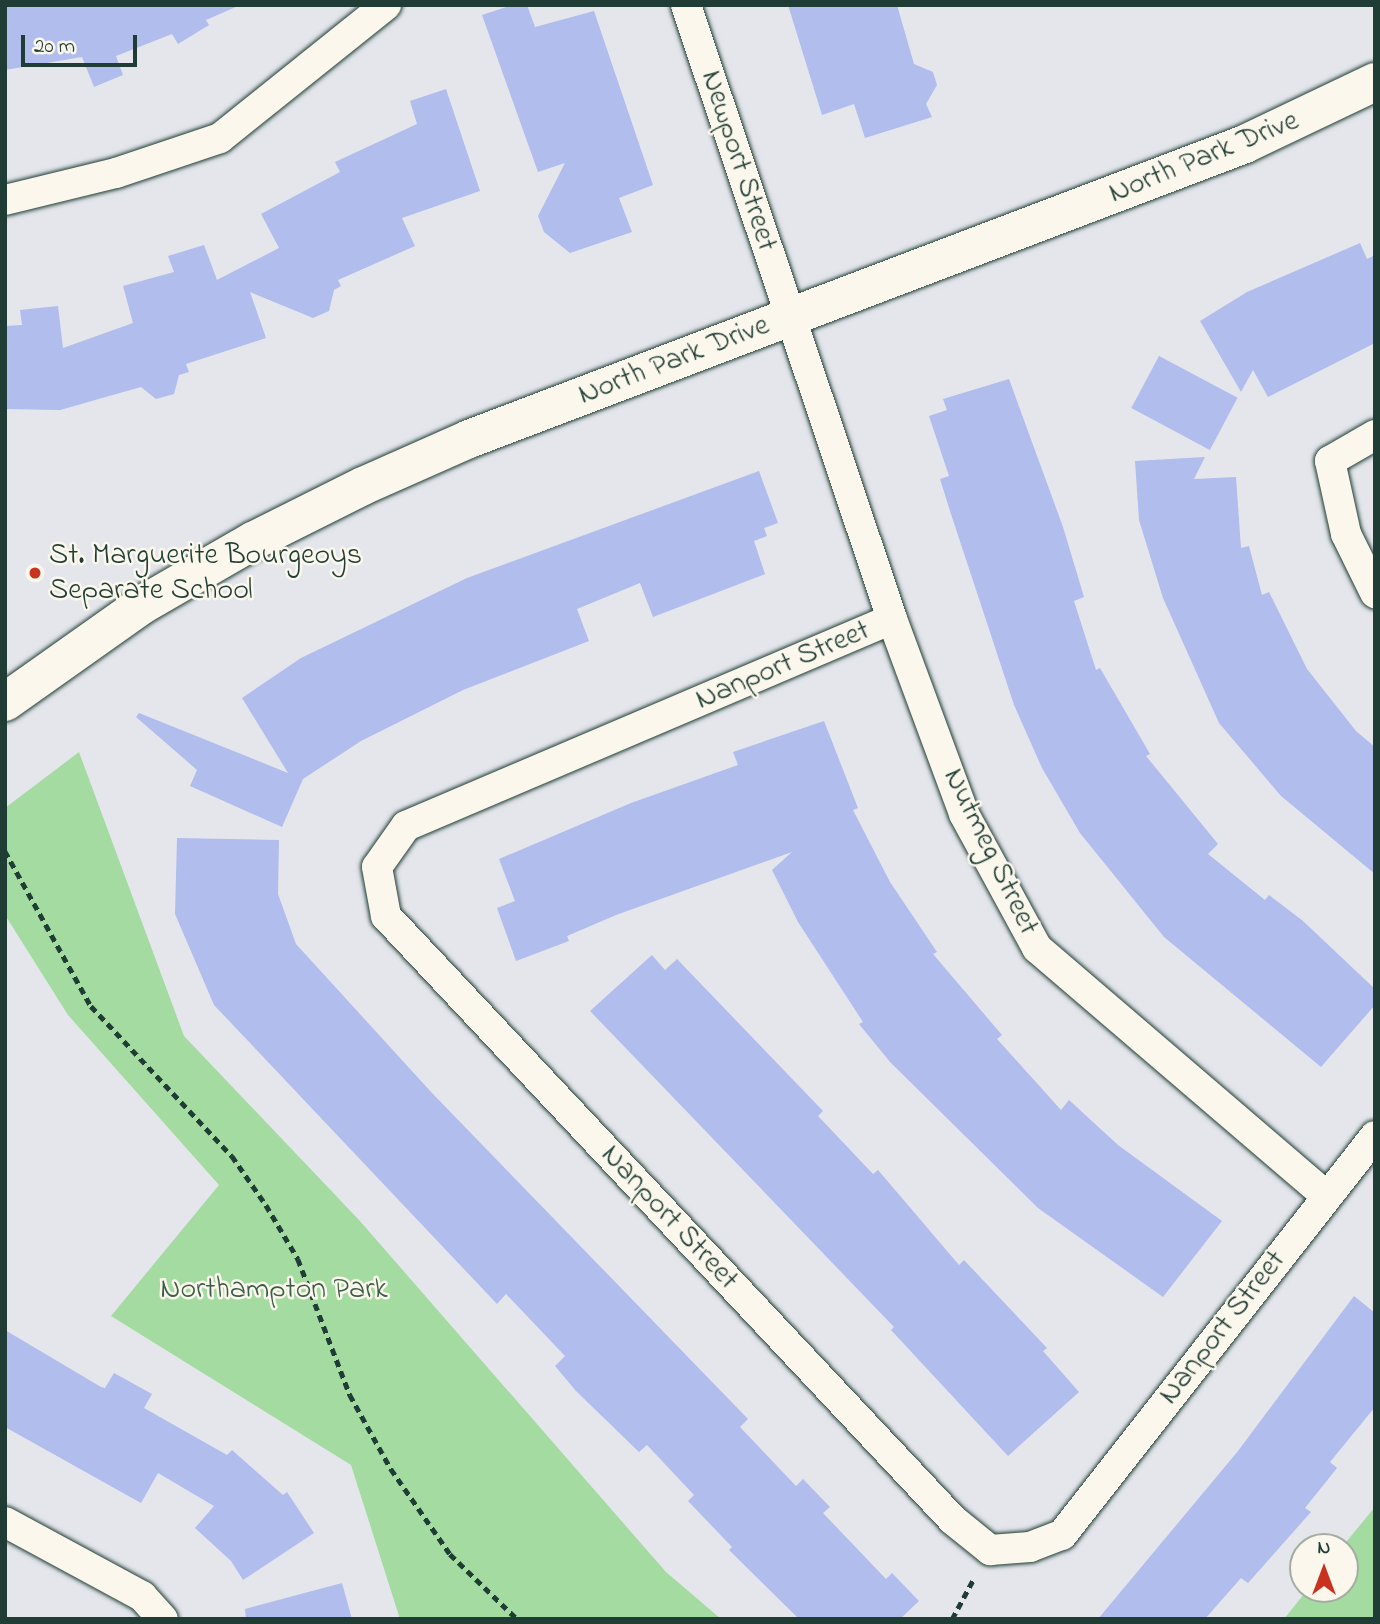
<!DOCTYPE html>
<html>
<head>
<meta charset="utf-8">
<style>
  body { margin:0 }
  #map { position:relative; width:1380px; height:1624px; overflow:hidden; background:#e4e6ec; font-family:"Indie Flower",sans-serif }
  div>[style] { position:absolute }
  .green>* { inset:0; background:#a4dba0 }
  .building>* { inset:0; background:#b0bded; transform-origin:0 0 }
  .path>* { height:4.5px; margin-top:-2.25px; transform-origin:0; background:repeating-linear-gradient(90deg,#1f3d34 0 7px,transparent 0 12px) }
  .roads { filter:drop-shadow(0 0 2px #1f3d34) drop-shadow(0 0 2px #1f3d34) }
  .minor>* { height:30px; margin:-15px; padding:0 15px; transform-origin:15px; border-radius:15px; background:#fbf7ec }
  .secondary>* { height:38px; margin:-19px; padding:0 19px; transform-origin:19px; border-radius:19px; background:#fbf7ec }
  .dots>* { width:19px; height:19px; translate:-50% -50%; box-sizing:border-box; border:4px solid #fbf7ec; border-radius:50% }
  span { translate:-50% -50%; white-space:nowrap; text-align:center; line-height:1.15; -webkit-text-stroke:5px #fbf7ec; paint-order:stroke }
  .street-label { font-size:30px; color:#1f3d34 }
  .poi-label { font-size:30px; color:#1f3d34 }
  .left { translate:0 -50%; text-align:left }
  .park-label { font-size:30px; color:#3a5d4a }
  .frame { position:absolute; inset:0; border:7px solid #1f3d34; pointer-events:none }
  .north { position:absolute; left:1289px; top:1533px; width:70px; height:70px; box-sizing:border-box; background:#fbf7ec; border:2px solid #a3ada2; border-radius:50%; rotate:0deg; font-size:19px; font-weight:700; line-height:28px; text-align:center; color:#1f3d34 }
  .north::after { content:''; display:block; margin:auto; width:24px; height:32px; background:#c8321e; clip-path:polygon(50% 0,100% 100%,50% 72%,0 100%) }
  .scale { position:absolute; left:21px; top:35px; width:116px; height:32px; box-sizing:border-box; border:4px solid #1f3d34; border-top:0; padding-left:9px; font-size:21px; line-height:24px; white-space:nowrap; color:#1f3d34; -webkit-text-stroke:5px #fbf7ec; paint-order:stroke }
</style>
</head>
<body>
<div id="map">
  <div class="green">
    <div style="clip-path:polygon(79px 752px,184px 1036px,359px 1220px,666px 1572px,721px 1619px,400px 1619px,351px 1465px,111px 1316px,219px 1185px,68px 1015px,5px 915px,5px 808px)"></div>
    <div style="clip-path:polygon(1375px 1507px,1375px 1619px,1284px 1619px,1308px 1589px,1345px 1589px,1342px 1547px)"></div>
  </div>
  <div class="building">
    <div style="clip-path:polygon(5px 5px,238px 5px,238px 6px,206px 20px,209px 25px,178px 44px,172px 34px,116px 56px,123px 75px,94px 87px,82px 57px,5px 70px)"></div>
    <div style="clip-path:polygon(512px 5px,527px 5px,535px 27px,594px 11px,653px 185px,619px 198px,632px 232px,570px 253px,544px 232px,538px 216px,565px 163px,538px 172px,482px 15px)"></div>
    <div style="clip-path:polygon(788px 5px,897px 5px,914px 64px,933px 72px,937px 85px,926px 104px,932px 117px,865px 138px,854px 104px,822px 115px)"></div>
    <div style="clip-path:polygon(446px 89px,480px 191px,402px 218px,415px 246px,338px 280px,341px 286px,334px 290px,329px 311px,313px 318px,250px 292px,266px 338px,186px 364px,189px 372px,179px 375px,174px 394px,156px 399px,141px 387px,60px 410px,5px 409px,5px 326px,22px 325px,20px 310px,58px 306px,63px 348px,133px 323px,123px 286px,174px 272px,168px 256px,204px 245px,217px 280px,279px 248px,261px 214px,340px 172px,335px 162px,417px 124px,410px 101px)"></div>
    <div style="clip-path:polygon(1360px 243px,1367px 259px,1375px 255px,1375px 343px,1268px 397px,1253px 370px,1241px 392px,1200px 321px,1247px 292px)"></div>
    <div style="left:1159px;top:356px;width:89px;height:59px;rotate:28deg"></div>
    <div style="clip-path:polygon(1009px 379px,1063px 527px,1084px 597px,1074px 601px,1096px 670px,1100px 668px,1150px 754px,1146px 756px,1218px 844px,1208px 854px,1265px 900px,1269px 895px,1303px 921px,1375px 989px,1375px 1005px,1321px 1067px,1164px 937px,1080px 833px,1042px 768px,1014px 705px,951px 514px,940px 479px,949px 476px,929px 416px,947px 410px,943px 399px)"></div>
    <div style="clip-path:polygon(1205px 457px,1194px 479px,1236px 477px,1241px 548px,1249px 546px,1262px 595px,1269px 592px,1307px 669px,1356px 731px,1375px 747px,1375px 874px,1281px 796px,1219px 723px,1163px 598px,1139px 520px,1135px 461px)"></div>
    <div style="clip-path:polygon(759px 471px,778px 523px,764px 528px,767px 536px,754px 541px,765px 574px,653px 617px,640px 583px,577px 609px,589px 641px,463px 690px,361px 741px,303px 779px,282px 827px,190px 786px,197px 770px,136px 717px,139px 713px,288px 773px,242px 698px,301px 658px,467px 578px)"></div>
    <div style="clip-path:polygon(824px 721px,858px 808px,853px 810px,890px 882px,937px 952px,933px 954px,1002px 1035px,997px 1039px,1061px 1110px,1069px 1100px,1118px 1145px,1222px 1221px,1163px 1297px,1038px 1208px,890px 1062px,859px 1024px,863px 1022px,798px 922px,772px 870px,792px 852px,616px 915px,567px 936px,569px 941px,516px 961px,497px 908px,515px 901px,499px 859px,631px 803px,738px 765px,733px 752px)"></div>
    <div style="clip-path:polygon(177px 838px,279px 840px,278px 894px,296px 944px,432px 1093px,748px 1419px,740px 1427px,796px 1486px,803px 1479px,830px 1507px,823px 1513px,886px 1579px,892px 1573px,919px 1601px,900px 1619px,799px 1619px,729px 1550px,732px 1547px,688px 1501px,694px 1495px,647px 1445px,639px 1452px,576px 1391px,555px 1366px,565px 1356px,506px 1294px,497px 1304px,214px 1005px,175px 914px)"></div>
    <div style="clip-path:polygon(652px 955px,665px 970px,677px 959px,701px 984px,823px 1111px,818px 1116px,873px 1174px,878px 1170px,959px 1265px,964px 1260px,1047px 1348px,1043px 1351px,1079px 1392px,1008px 1456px,891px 1330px,894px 1327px,590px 1011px)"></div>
    <div style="clip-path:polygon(1354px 1296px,1375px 1313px,1375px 1407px,1330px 1462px,1337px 1468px,1305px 1508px,1311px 1512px,1248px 1583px,1241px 1578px,1205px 1619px,1098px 1619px,1238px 1451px)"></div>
    <div style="clip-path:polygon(5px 1330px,101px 1387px,105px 1388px,114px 1373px,152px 1394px,144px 1408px,227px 1455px,232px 1450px,283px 1495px,287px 1492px,314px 1533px,243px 1580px,231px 1561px,195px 1528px,214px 1506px,158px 1473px,141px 1503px,5px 1427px)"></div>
    <div style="clip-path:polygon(342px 1583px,352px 1619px,246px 1619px,245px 1609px)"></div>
  </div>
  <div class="path">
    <div style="left:5px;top:851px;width:177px;rotate:61deg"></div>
    <div style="left:91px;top:1006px;width:206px;rotate:46.8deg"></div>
    <div style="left:232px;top:1156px;width:60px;rotate:55.2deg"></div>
    <div style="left:266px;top:1205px;width:63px;rotate:59.3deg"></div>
    <div style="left:298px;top:1259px;width:146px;rotate:69.1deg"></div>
    <div style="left:350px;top:1395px;width:85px;rotate:61deg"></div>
    <div style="left:391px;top:1469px;width:103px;rotate:55.2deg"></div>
    <div style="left:450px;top:1554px;width:93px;rotate:44.1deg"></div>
    <div style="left:952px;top:1619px;width:47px;rotate:-61.8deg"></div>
  </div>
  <div class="roads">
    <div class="minor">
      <div style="left:686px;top:5px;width:648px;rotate:71.45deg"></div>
      <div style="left:892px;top:619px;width:208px;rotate:69.7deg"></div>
      <div style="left:964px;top:814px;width:153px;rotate:61.4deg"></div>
      <div style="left:1037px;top:948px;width:381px;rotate:40.6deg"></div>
      <div style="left:5px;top:200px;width:114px;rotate:-13.7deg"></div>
      <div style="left:116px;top:173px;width:110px;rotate:-18.6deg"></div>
      <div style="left:220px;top:138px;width:213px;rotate:-38.7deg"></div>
      <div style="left:1375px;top:435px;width:52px;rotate:150deg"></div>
      <div style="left:1330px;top:461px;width:75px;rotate:77.6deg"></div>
      <div style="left:1346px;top:534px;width:66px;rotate:63.8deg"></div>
      <div style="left:892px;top:619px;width:528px;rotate:156.93deg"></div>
      <div style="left:406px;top:826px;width:50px;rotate:125.3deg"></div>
      <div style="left:377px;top:867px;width:50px;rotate:79.6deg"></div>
      <div style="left:386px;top:916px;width:828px;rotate:46.81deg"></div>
      <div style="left:953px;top:1520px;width:48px;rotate:39deg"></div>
      <div style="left:990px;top:1550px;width:40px;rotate:-4.3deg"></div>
      <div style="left:1030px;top:1547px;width:34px;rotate:-21deg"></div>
      <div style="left:1062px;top:1535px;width:507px;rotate:-51.89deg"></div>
      <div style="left:5px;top:1522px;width:156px;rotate:28.4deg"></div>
      <div style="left:142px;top:1596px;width:31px;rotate:48deg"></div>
    </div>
    <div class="secondary">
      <div style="left:5px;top:702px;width:168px;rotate:-35.3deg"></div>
      <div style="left:142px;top:605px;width:128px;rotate:-30deg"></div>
      <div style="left:253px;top:541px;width:123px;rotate:-26.6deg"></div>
      <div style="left:363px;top:486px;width:116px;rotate:-23.9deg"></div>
      <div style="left:469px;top:439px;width:830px;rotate:-20.81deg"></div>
      <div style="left:1245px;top:144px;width:144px;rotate:-25.5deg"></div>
    </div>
  </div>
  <div class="dots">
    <div style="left:35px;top:573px;background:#c8321e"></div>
  </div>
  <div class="street-label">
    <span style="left:1204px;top:158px;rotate:-22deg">North Park Drive</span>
    <span style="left:738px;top:161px;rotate:72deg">Newport Street</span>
    <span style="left:674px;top:361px;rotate:-21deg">North Park Drive</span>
    <span style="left:783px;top:666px;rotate:-23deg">Nanport Street</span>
    <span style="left:990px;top:852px;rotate:64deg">Nutmeg Street</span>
    <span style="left:669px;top:1218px;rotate:47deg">Nanport Street</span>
    <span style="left:1223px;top:1328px;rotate:-52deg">Nanport Street</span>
  </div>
  <div class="poi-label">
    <span class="left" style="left:49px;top:573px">St. Marguerite Bourgeoys<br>Separate School</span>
  </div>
  <div class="park-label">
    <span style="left:274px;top:1290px">Northampton Park</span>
  </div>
  <div class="frame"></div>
  <div class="north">N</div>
  <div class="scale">20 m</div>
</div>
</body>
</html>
